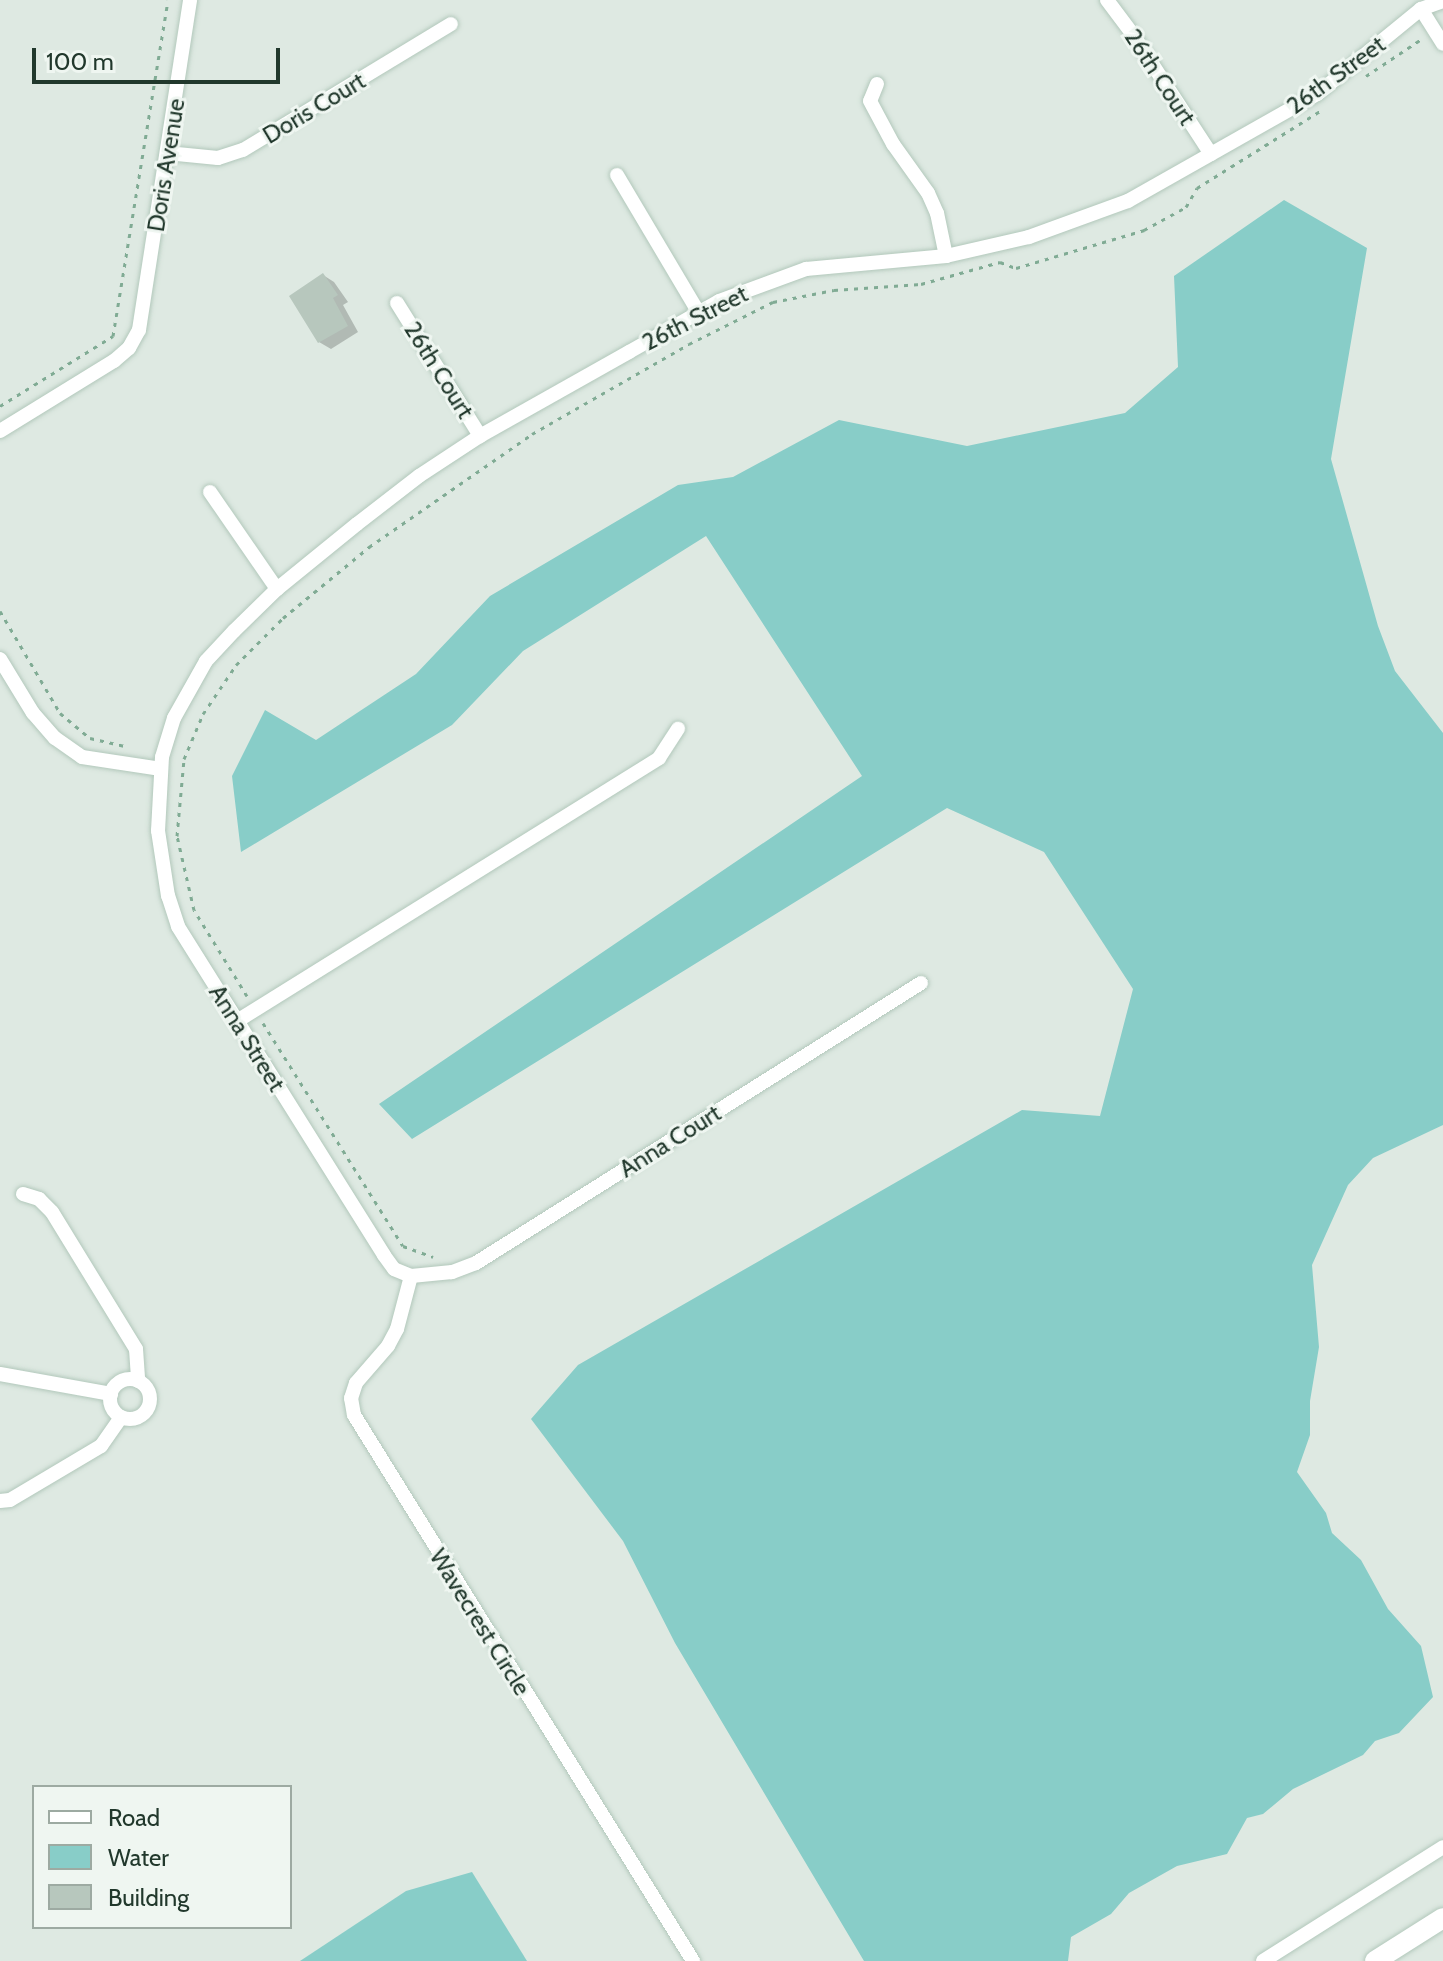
<!DOCTYPE html>
<html>
<head>
<meta charset="utf-8">
<style>
  body { margin:0 }
  #map { position:relative; width:1443px; height:1961px; overflow:hidden; background:#dee9e2; font-family:Cabin,sans-serif }
  div>[style] { position:absolute }
  .water>* { inset:0; background:#88cdc8 }
  .shadow>* { inset:0; background:#0003 }
  .building>* { inset:0; background:#b7c7bd }
  .path>* { height:3px; margin-top:-1.5px; transform-origin:0; background:repeating-linear-gradient(90deg,#80ab94 0 4px,transparent 0 10px) }
  .roads { filter:drop-shadow(0 0 2px #b2c8bb) drop-shadow(0 0 2px #b2c8bb) }
  .street>* { height:14px; margin:-7px; padding:0 7px; transform-origin:7px; border-radius:7px; background:#fff }
  .street>.ring { margin:-7px; padding:0; box-sizing:content-box; background:none; border:14px solid #fff; border-radius:50% }
  .secondary>* { height:20px; margin:-10px; padding:0 10px; transform-origin:10px; border-radius:10px; background:#fff }
  span { translate:-50% -50%; white-space:nowrap; text-align:center; line-height:1.15; -webkit-text-stroke:6px #eff6f1; paint-order:stroke }
  .street-label { font-size:24px; color:#21382c }
  .legend { position:absolute; left:32px; top:1785px; width:260px; height:144px; box-sizing:border-box; background:#eff6f1; border:2px solid #9daaa2; margin:0; padding:10px 14px; list-style:none; font-size:24px; color:#21382c }
  .legend li { display:flex; align-items:center; gap:16px; height:40px }
  .legend b { width:40px; border:2px solid #9daaa2 }
  .scale { position:absolute; left:32px; top:48px; width:248px; height:36px; box-sizing:border-box; border:4px solid #21382c; border-top:0; padding-left:10px; font-size:24px; line-height:28px; white-space:nowrap; color:#21382c; -webkit-text-stroke:6px #eff6f1; paint-order:stroke }
</style>
</head>
<body>
<div id="map">
  <div class="water">
    <div style="clip-path:polygon(1284px 200px,1367px 248px,1331px 459px,1378px 626px,1395px 671px,1443px 733px,1443px 1125px,1373px 1158px,1348px 1185px,1312px 1265px,1319px 1347px,1310px 1401px,1310px 1435px,1297px 1472px,1326px 1513px,1332px 1533px,1361px 1560px,1388px 1609px,1421px 1646px,1433px 1697px,1399px 1733px,1375px 1741px,1363px 1755px,1293px 1789px,1263px 1814px,1247px 1818px,1227px 1854px,1177px 1866px,1129px 1893px,1111px 1914px,1071px 1937px,1068px 1961px,864px 1961px,675px 1643px,623px 1541px,531px 1419px,578px 1365px,1022px 1110px,1100px 1116px,1133px 989px,1044px 852px,947px 808px,412px 1139px,379px 1104px,862px 776px,706px 536px,523px 651px,452px 725px,241px 852px,232px 776px,265px 710px,316px 740px,416px 674px,490px 596px,678px 485px,733px 477px,839px 420px,967px 446px,1125px 413px,1178px 367px,1174px 276px)"></div>
    <div style="clip-path:polygon(472px 1872px,527px 1961px,300px 1961px,406px 1891px)"></div>
  </div>
  <div class="shadow">
    <div style="clip-path:polygon(323px 275px,334px 282px,348px 302px,343px 305px,358px 332px,331px 349px,319px 342px)"></div>
  </div>
  <div class="building">
    <div style="clip-path:polygon(323px 273px,338px 295px,333px 298px,348px 326px,318px 343px,289px 296px)"></div>
  </div>
  <div class="path">
    <div style="left:1366px;top:76px;width:69px;rotate:-33.7deg"></div>
    <div style="left:0;top:406px;width:133px;rotate:-31.8deg"></div>
    <div style="left:113px;top:336px;width:340px;rotate:-80.7deg"></div>
    <div style="left:0;top:611px;width:118px;rotate:59.5deg"></div>
    <div style="left:60px;top:713px;width:39px;rotate:40deg"></div>
    <div style="left:90px;top:738px;width:39px;rotate:13deg"></div>
    <div style="left:247px;top:996px;width:101px;rotate:-121.6deg"></div>
    <div style="left:194px;top:910px;width:76px;rotate:-102.9deg"></div>
    <div style="left:177px;top:836px;width:77px;rotate:-84.8deg"></div>
    <div style="left:184px;top:759px;width:49px;rotate:-67.1deg"></div>
    <div style="left:203px;top:714px;width:59px;rotate:-56deg"></div>
    <div style="left:236px;top:665px;width:66px;rotate:-45deg"></div>
    <div style="left:283px;top:618px;width:112px;rotate:-39.5deg"></div>
    <div style="left:369px;top:547px;width:198px;rotate:-34.7deg"></div>
    <div style="left:532px;top:434px;width:181px;rotate:-29.8deg"></div>
    <div style="left:689px;top:344px;width:94px;rotate:-26.6deg"></div>
    <div style="left:773px;top:302px;width:62px;rotate:-11.1deg"></div>
    <div style="left:834px;top:290px;width:87px;rotate:-3.9deg"></div>
    <div style="left:921px;top:284px;width:82px;rotate:-15.6deg"></div>
    <div style="left:1000px;top:262px;width:17px;rotate:21deg"></div>
    <div style="left:1016px;top:268px;width:134px;rotate:-16.5deg"></div>
    <div style="left:1144px;top:230px;width:48px;rotate:-28.7deg"></div>
    <div style="left:1186px;top:207px;width:22px;rotate:-60deg"></div>
    <div style="left:1197px;top:188px;width:147px;rotate:-32deg"></div>
    <div style="left:263px;top:1023px;width:263px;rotate:57.9deg"></div>
    <div style="left:403px;top:1246px;width:32px;rotate:20deg"></div>
  </div>
  <div class="roads">
    <div class="street">
      <div style="left:1107px;top:0;width:45px;rotate:53.1deg"></div>
      <div style="left:1134px;top:36px;width:141px;rotate:56.9deg"></div>
      <div style="left:1421px;top:9px;width:41px;rotate:57.8deg"></div>
      <div style="left:877px;top:84px;width:18px;rotate:112deg"></div>
      <div style="left:870px;top:101px;width:49px;rotate:61.9deg"></div>
      <div style="left:893px;top:144px;width:60px;rotate:54.5deg"></div>
      <div style="left:928px;top:193px;width:22px;rotate:66deg"></div>
      <div style="left:937px;top:213px;width:44px;rotate:78.2deg"></div>
      <div style="left:167px;top:153px;width:51px;rotate:5.6deg"></div>
      <div style="left:218px;top:158px;width:26px;rotate:-18deg"></div>
      <div style="left:243px;top:150px;width:243px;rotate:-31.2deg"></div>
      <div style="left:617px;top:175px;width:161px;rotate:59.3deg"></div>
      <div style="left:397px;top:303px;width:157px;rotate:58deg"></div>
      <div style="left:0;top:431px;width:134px;rotate:-31.6deg"></div>
      <div style="left:114px;top:361px;width:20px;rotate:-41deg"></div>
      <div style="left:129px;top:348px;width:21px;rotate:-61deg"></div>
      <div style="left:139px;top:330px;width:334px;rotate:-81.2deg"></div>
      <div style="left:210px;top:492px;width:118px;rotate:55.4deg"></div>
      <div style="left:0;top:659px;width:63px;rotate:58.6deg"></div>
      <div style="left:33px;top:713px;width:33px;rotate:49deg"></div>
      <div style="left:55px;top:738px;width:33px;rotate:35deg"></div>
      <div style="left:82px;top:757px;width:80px;rotate:8.6deg"></div>
      <div style="left:921px;top:983px;width:526px;rotate:147.82deg"></div>
      <div style="left:476px;top:1263px;width:26px;rotate:159deg"></div>
      <div style="left:452px;top:1272px;width:41px;rotate:174.4deg"></div>
      <div style="left:411px;top:1276px;width:18px;rotate:-158deg"></div>
      <div style="left:394px;top:1269px;width:17px;rotate:-126deg"></div>
      <div style="left:384px;top:1255px;width:388px;rotate:-122.1deg"></div>
      <div style="left:178px;top:926px;width:32px;rotate:-108deg"></div>
      <div style="left:168px;top:896px;width:66px;rotate:-98.7deg"></div>
      <div style="left:158px;top:831px;width:74px;rotate:-86.9deg"></div>
      <div style="left:162px;top:757px;width:41px;rotate:-72.9deg"></div>
      <div style="left:174px;top:718px;width:65px;rotate:-60.7deg"></div>
      <div style="left:206px;top:661px;width:41px;rotate:-47deg"></div>
      <div style="left:234px;top:631px;width:60px;rotate:-44.3deg"></div>
      <div style="left:277px;top:589px;width:103px;rotate:-39.1deg"></div>
      <div style="left:357px;top:524px;width:78px;rotate:-37.7deg"></div>
      <div style="left:419px;top:476px;width:73px;rotate:-33.3deg"></div>
      <div style="left:480px;top:436px;width:171px;rotate:-29.4deg"></div>
      <div style="left:629px;top:352px;width:103px;rotate:-29.5deg"></div>
      <div style="left:719px;top:301px;width:93px;rotate:-20.2deg"></div>
      <div style="left:806px;top:269px;width:141px;rotate:-5.3deg"></div>
      <div style="left:946px;top:256px;width:85px;rotate:-12.9deg"></div>
      <div style="left:1029px;top:237px;width:105px;rotate:-20deg"></div>
      <div style="left:1128px;top:201px;width:217px;rotate:-29.5deg"></div>
      <div style="left:1317px;top:94px;width:134px;rotate:-39.3deg"></div>
      <div style="left:1421px;top:9px;width:23px;rotate:-20deg"></div>
      <div style="left:237px;top:1021px;width:497px;rotate:-31.9deg"></div>
      <div style="left:659px;top:758px;width:35px;rotate:-57deg"></div>
      <div style="left:23px;top:1194px;width:17px;rotate:17deg"></div>
      <div style="left:39px;top:1199px;width:18px;rotate:45deg"></div>
      <div style="left:52px;top:1212px;width:161px;rotate:58.5deg"></div>
      <div style="left:136px;top:1349px;width:32px;rotate:86deg"></div>
      <div style="left:411px;top:1276px;width:55px;rotate:104.8deg"></div>
      <div style="left:397px;top:1329px;width:19px;rotate:118deg"></div>
      <div style="left:388px;top:1346px;width:49px;rotate:130.9deg"></div>
      <div style="left:356px;top:1383px;width:16px;rotate:108deg"></div>
      <div style="left:351px;top:1398px;width:17px;rotate:80deg"></div>
      <div style="left:354px;top:1415px;width:643px;rotate:58.16deg"></div>
      <div style="left:0;top:1374px;width:113px;rotate:10.2deg"></div>
      <div class="ring" style="left:110px;top:1379px;width:26px;height:26px"></div>
      <div style="left:0;top:1501px;width:10px;rotate:-6deg"></div>
      <div style="left:10px;top:1500px;width:106px;rotate:-30.7deg"></div>
      <div style="left:101px;top:1446px;width:35px;rotate:-55deg"></div>
      <div style="left:1263px;top:1961px;width:213px;rotate:-32.3deg"></div>
    </div>
    <div class="secondary">
      <div style="left:1375px;top:1961px;width:80px;rotate:-32.3deg"></div>
    </div>
  </div>
  <div class="street-label">
    <span style="left:1336px;top:75px;rotate:-36deg">26th Street</span>
    <span style="left:1160px;top:77px;rotate:57deg">26th Court</span>
    <span style="left:314px;top:108px;rotate:-31deg">Doris Court</span>
    <span style="left:166px;top:165px;rotate:-81deg">Doris Avenue</span>
    <span style="left:695px;top:318px;rotate:-27deg">26th Street</span>
    <span style="left:439px;top:370px;rotate:58deg">26th Court</span>
    <span style="left:247px;top:1038px;rotate:58deg">Anna Street</span>
    <span style="left:670px;top:1141px;rotate:-32deg">Anna Court</span>
    <span style="left:480px;top:1622px;rotate:58deg">Wavecrest Circle</span>
  </div>
  <ul class="legend">
  <li><b style="height:10px;background:#fff"></b>Road</li>
  <li><b style="height:22px;background:#88cdc8"></b>Water</li>
  <li><b style="height:22px;background:#b7c7bd"></b>Building</li>
  </ul>
  <div class="scale">100 m</div>
</div>
</body>
</html>
